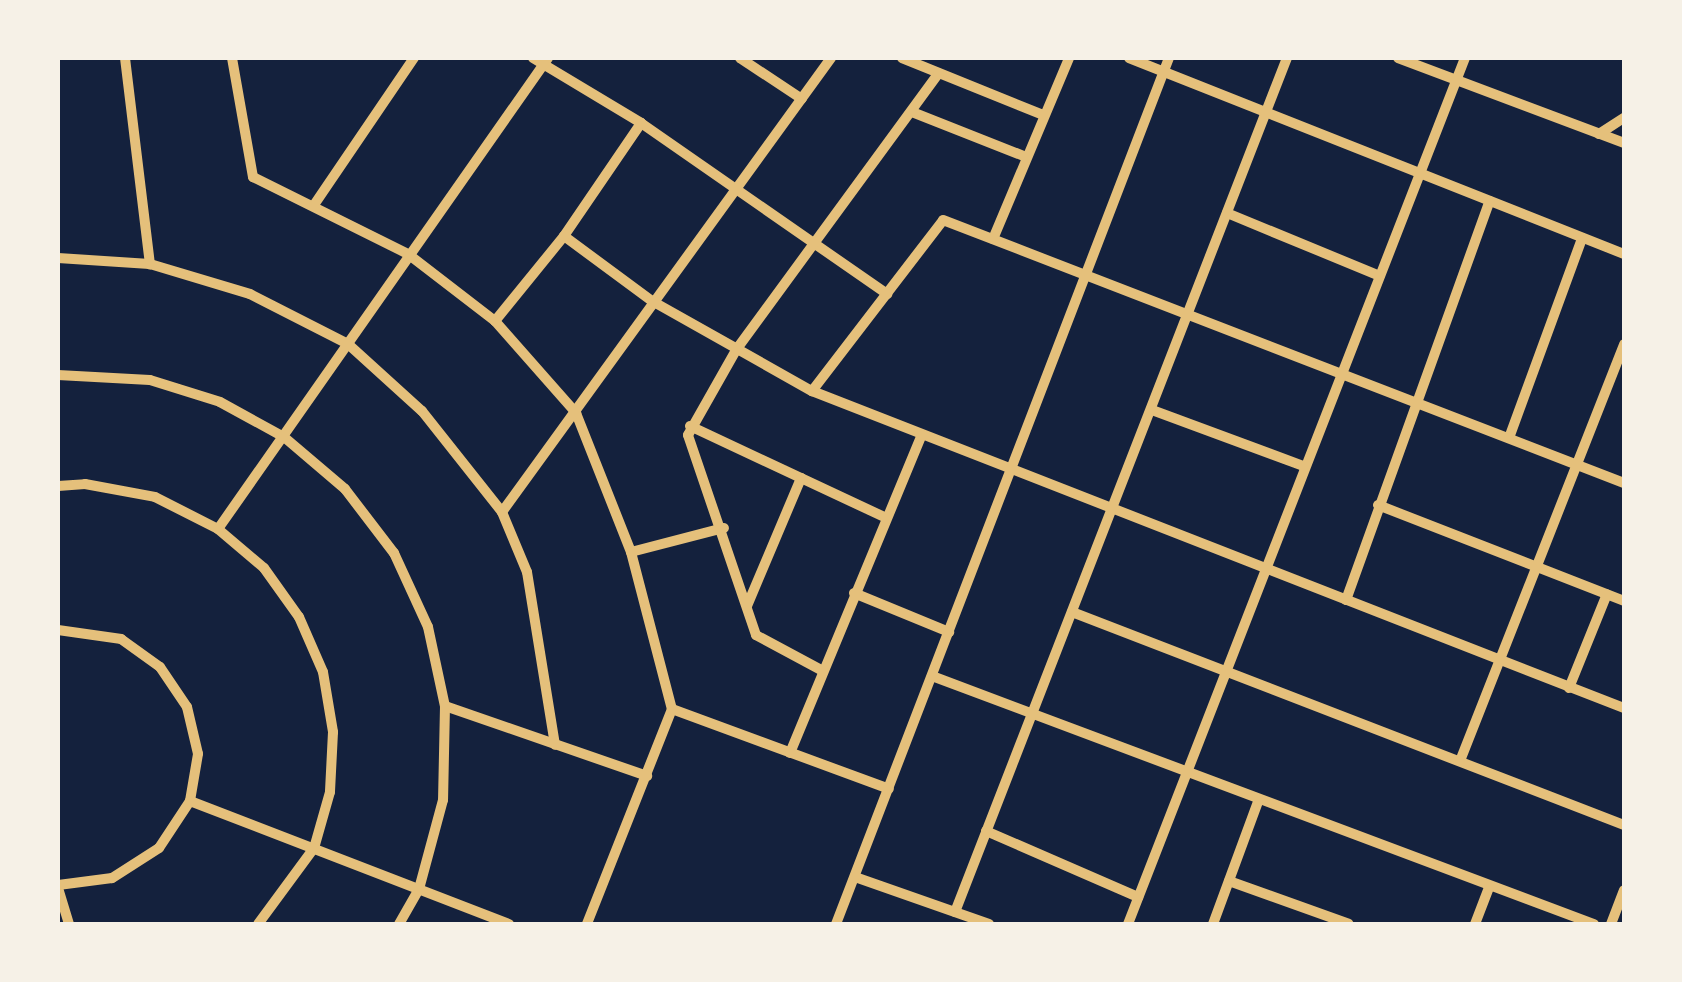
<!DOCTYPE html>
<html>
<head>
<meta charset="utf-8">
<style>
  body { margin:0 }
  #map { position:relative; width:1682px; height:982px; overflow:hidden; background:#14213d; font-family:"PT Sans Narrow",sans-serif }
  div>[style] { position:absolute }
  .minor>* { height:10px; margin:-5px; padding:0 5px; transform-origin:5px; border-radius:5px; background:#e5c07b }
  span { translate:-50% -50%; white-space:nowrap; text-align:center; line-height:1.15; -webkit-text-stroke:8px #f6f1e7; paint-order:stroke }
  .frame { position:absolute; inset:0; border:60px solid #f6f1e7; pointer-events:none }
</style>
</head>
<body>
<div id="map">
  <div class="minor">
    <div style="left:125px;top:58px;width:208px;rotate:83.1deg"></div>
    <div style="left:232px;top:58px;width:121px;rotate:80deg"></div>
    <div style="left:253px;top:177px;width:173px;rotate:26.4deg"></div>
    <div style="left:408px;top:254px;width:110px;rotate:37.6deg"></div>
    <div style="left:495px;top:321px;width:123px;rotate:48.6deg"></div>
    <div style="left:576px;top:413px;width:149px;rotate:68.4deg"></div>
    <div style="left:631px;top:552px;width:162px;rotate:75.4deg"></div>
    <div style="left:672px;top:709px;width:231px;rotate:111.6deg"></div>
    <div style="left:533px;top:58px;width:126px;rotate:31deg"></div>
    <div style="left:641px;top:123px;width:300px;rotate:34.8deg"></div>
    <div style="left:740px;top:58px;width:74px;rotate:33.5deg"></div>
    <div style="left:902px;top:58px;width:152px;rotate:22deg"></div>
    <div style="left:1129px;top:58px;width:532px;rotate:21.6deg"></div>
    <div style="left:1398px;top:58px;width:241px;rotate:20.6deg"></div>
    <div style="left:912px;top:112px;width:123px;rotate:21.5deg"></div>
    <div style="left:1599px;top:134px;width:30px;rotate:-33deg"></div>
    <div style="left:314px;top:205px;width:178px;rotate:-55.8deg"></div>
    <div style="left:1227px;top:213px;width:165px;rotate:22.4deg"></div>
    <div style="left:564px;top:236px;width:109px;rotate:36.5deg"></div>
    <div style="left:652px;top:301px;width:184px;rotate:29.4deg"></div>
    <div style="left:812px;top:391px;width:872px;rotate:21.33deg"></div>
    <div style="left:993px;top:239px;width:196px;rotate:-67.2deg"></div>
    <div style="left:58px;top:258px;width:92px;rotate:3.7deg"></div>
    <div style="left:150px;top:264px;width:104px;rotate:16.7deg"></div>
    <div style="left:250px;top:294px;width:110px;rotate:27deg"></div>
    <div style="left:348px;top:344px;width:100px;rotate:42.2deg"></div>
    <div style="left:422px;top:411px;width:129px;rotate:51.6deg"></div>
    <div style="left:502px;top:512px;width:65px;rotate:67.4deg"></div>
    <div style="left:527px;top:572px;width:175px;rotate:80.8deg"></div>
    <div style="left:495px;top:321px;width:109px;rotate:-50.9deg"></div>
    <div style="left:564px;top:236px;width:137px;rotate:-55.7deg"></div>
    <div style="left:58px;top:375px;width:92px;rotate:3.1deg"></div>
    <div style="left:150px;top:380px;width:73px;rotate:17.4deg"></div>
    <div style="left:220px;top:402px;width:73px;rotate:28.7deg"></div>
    <div style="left:284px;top:437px;width:80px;rotate:40.4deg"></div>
    <div style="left:345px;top:489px;width:81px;rotate:52.6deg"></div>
    <div style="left:394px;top:553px;width:81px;rotate:65.3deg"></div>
    <div style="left:428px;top:627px;width:81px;rotate:77.9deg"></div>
    <div style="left:445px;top:706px;width:94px;rotate:91.2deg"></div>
    <div style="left:443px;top:800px;width:92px;rotate:105.1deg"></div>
    <div style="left:419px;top:889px;width:40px;rotate:119.7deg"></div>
    <div style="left:812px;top:391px;width:215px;rotate:-52.5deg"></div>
    <div style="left:943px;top:220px;width:730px;rotate:21.12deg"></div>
    <div style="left:1152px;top:410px;width:161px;rotate:20.3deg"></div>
    <div style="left:690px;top:426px;width:217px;rotate:25.1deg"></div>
    <div style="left:1509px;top:438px;width:213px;rotate:-69.9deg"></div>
    <div style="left:58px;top:486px;width:27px;rotate:-4deg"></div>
    <div style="left:85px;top:484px;width:71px;rotate:10.5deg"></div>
    <div style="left:155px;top:497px;width:71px;rotate:26.9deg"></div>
    <div style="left:218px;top:529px;width:60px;rotate:40.3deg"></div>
    <div style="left:264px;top:568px;width:60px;rotate:54.5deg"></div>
    <div style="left:299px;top:617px;width:60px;rotate:66.4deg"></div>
    <div style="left:323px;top:672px;width:61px;rotate:80.5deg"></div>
    <div style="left:333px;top:732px;width:60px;rotate:92.9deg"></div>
    <div style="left:330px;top:792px;width:58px;rotate:105.9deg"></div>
    <div style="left:314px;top:848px;width:94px;rotate:126.4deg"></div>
    <div style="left:1378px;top:505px;width:264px;rotate:21.3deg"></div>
    <div style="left:502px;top:512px;width:561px;rotate:-54.07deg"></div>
    <div style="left:218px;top:529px;width:575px;rotate:-54.98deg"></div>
    <div style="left:631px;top:552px;width:96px;rotate:-14.5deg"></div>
    <div style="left:854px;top:593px;width:103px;rotate:22.3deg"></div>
    <div style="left:1346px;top:600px;width:424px;rotate:-70.2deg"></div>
    <div style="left:747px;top:606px;width:139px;rotate:-67.1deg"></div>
    <div style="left:1072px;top:612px;width:592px;rotate:21.1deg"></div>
    <div style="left:58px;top:630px;width:64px;rotate:8.1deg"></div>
    <div style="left:121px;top:639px;width:48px;rotate:35.7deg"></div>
    <div style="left:160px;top:667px;width:48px;rotate:56deg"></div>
    <div style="left:187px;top:707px;width:48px;rotate:76.8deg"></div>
    <div style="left:198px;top:754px;width:48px;rotate:99.7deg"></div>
    <div style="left:190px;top:801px;width:56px;rotate:123.4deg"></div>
    <div style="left:159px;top:848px;width:56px;rotate:147.4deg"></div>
    <div style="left:112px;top:878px;width:54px;rotate:172.6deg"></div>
    <div style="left:823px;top:671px;width:76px;rotate:-151.8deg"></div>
    <div style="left:756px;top:635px;width:211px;rotate:-108.8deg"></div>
    <div style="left:688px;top:435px;width:98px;rotate:-60.5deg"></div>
    <div style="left:736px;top:350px;width:343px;rotate:-53.8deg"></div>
    <div style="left:932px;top:676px;width:707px;rotate:20.54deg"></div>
    <div style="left:1569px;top:688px;width:101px;rotate:-68deg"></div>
    <div style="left:445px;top:706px;width:214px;rotate:19.1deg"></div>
    <div style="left:672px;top:709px;width:231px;rotate:20.2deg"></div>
    <div style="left:790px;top:753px;width:344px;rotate:-67.5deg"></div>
    <div style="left:1460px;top:761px;width:448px;rotate:-68.5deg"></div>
    <div style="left:190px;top:801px;width:342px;rotate:21.1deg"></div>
    <div style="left:986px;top:831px;width:166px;rotate:23.5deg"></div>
    <div style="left:855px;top:877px;width:142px;rotate:19.3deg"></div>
    <div style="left:1229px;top:881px;width:127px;rotate:19.7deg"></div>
    <div style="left:58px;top:888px;width:38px;rotate:73deg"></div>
    <div style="left:955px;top:912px;width:916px;rotate:-68.76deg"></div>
    <div style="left:836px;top:924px;width:928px;rotate:-68.97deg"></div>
    <div style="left:1128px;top:924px;width:929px;rotate:-68.74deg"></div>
    <div style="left:1213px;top:924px;width:130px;rotate:-69.8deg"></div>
    <div style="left:1475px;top:924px;width:40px;rotate:-69deg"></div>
    <div style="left:1611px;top:924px;width:36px;rotate:-69deg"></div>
  </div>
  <div class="frame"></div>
</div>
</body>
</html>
